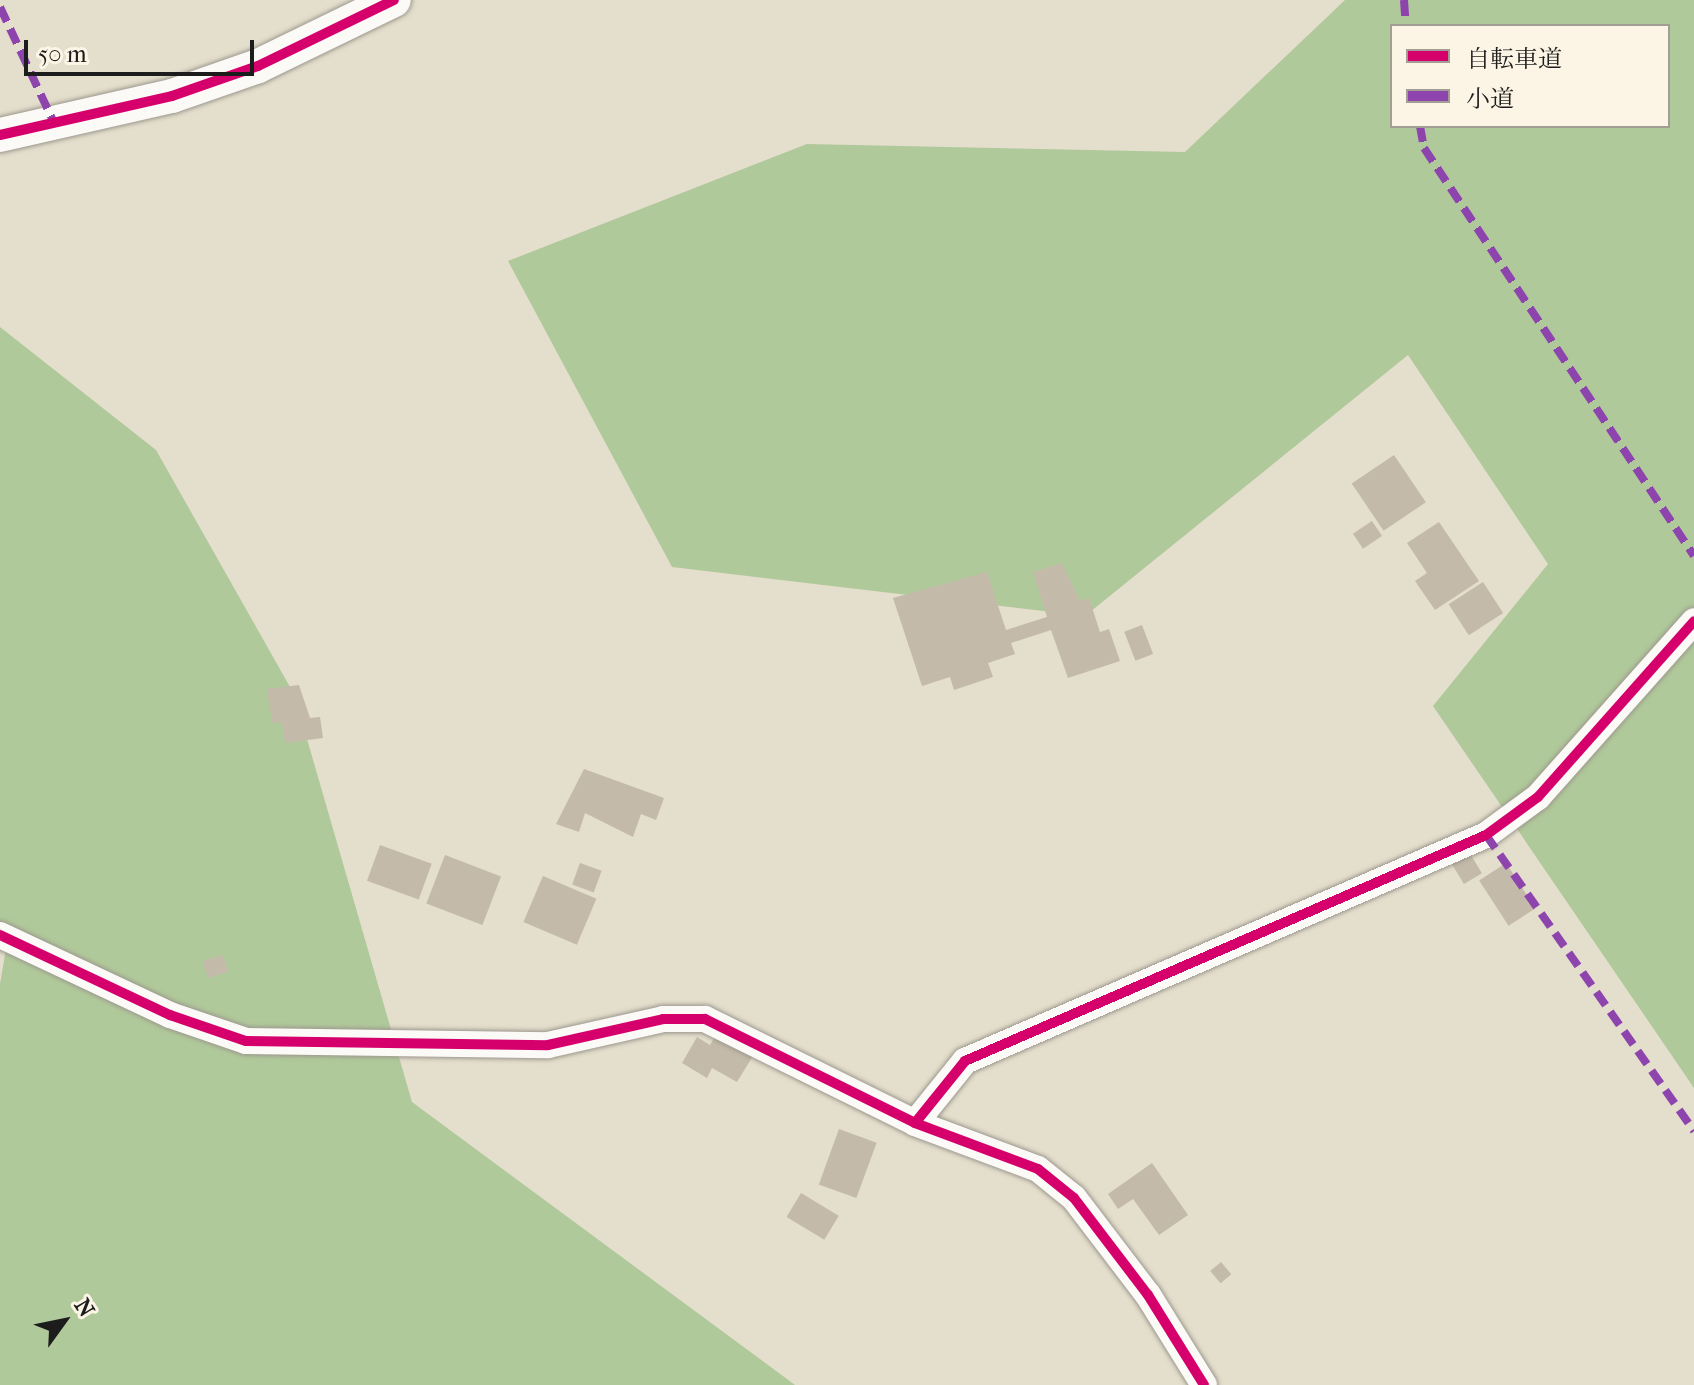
<!DOCTYPE html>
<html>
<head>
<meta charset="utf-8">
<style>
  body { margin:0 }
  #map { position:relative; width:1694px; height:1385px; overflow:hidden; background:#e4decc; font-family:"IM FELL French Canon","Noto Serif JP",serif }
  div>[style] { position:absolute }
  .forest>* { inset:0; background:#b0c99a }
  .building>* { inset:0; background:#c4baaa; transform-origin:0 0 }
  .roads { filter:drop-shadow(0 0 2px #9c988e) drop-shadow(0 0 2px #9c988e) }
  .minor>* { height:26px; margin:-13px; padding:0 13px; transform-origin:13px; border-radius:13px; background:#fbfaf7 }
  .tertiary>* { height:34px; margin:-17px; padding:0 17px; transform-origin:17px; border-radius:17px; background:#fbfaf7 }
  .quiet>* { height:8px; margin-top:-4px; transform-origin:0; background:repeating-linear-gradient(90deg,#8e44ad 0 16px,transparent 0 24px) }
  .cycleway>* { height:10px; margin:-5px; padding:0 5px; transform-origin:5px; border-radius:5px; background:#d6006c }
  span { translate:-50% -50%; white-space:nowrap; text-align:center; line-height:1.15; -webkit-text-stroke:6px #fcf5e5; paint-order:stroke }
  .legend { position:absolute; left:1390px; top:24px; width:280px; height:104px; box-sizing:border-box; background:#fcf5e5; border:2px solid #a29e95; margin:0; padding:10px 14px; list-style:none; font-size:24px; color:#1c1c1c }
  .legend li { display:flex; align-items:center; gap:16px; height:40px }
  .legend b { width:40px; border:2px solid #a29e95 }
  .north { position:absolute; left:24px; top:1281px; width:80px; height:80px; -webkit-text-stroke:6px #fcf5e5; paint-order:stroke; rotate:57deg; font-size:22px; font-weight:700; line-height:32px; text-align:center; color:#1c1c1c }
  .north::after { content:''; display:block; margin:auto; width:28px; height:36px; background:#1c1c1c; clip-path:polygon(50% 0,100% 100%,50% 72%,0 100%) }
  .scale { position:absolute; left:24px; top:40px; width:230px; height:36px; box-sizing:border-box; border:4px solid #1c1c1c; border-top:0; padding-left:10px; font-size:24px; line-height:28px; white-space:nowrap; color:#1c1c1c; -webkit-text-stroke:6px #fcf5e5; paint-order:stroke }
</style>
</head>
<body>
<div id="map">
  <div class="forest">
    <div style="clip-path:polygon(evenodd,1345px 0,1694px 0,1694px 1088px,1433px 706px,1548px 564px,1408px 355px,1085px 616px,672px 567px,508px 261px,807px 144px,1185px 152px,1345px 0,1392px 26px,1668px 26px,1668px 126px,1392px 126px,1392px 26px)"></div>
    <div style="clip-path:polygon(0 327px,156px 450px,294px 694px,412px 1102px,795px 1385px,0 1385px,0 984px,7px 943px,0 928px)"></div>
  </div>
  <div class="building">
    <div style="left:1394px;top:455px;width:57px;height:51px;rotate:56deg"></div>
    <div style="left:1372px;top:521px;width:18px;height:23px;rotate:56deg"></div>
    <div style="clip-path:polygon(1439px 522px,1479px 581px,1435px 610px,1415px 581px,1427px 573px,1407px 543px)"></div>
    <div style="clip-path:polygon(1062px 563px,1080px 601px,1089px 598px,1100px 632px,1109px 629px,1120px 661px,1068px 678px,1051px 630px,1011px 643px,1015px 654px,988px 663px,993px 677px,954px 690px,950px 677px,922px 686px,893px 598px,987px 572px,1006px 630px,1047px 617px,1033px 572px)"></div>
    <div style="left:1483px;top:582px;width:37px;height:41px;rotate:57deg"></div>
    <div style="left:1142px;top:625px;width:31px;height:19px;rotate:69deg"></div>
    <div style="clip-path:polygon(299px 685px,310px 718px,320px 717px,323px 738px,285px 743px,282px 722px,272px 723px,267px 689px)"></div>
    <div style="clip-path:polygon(584px 769px,664px 798px,656px 820px,641px 814px,633px 837px,585px 813px,579px 832px,556px 824px)"></div>
    <div style="left:380px;top:845px;width:55px;height:38px;rotate:20deg"></div>
    <div style="left:1468px;top:850px;width:27px;height:21px;rotate:59deg"></div>
    <div style="left:445px;top:855px;width:60px;height:52px;rotate:21deg"></div>
    <div style="left:580px;top:863px;width:23px;height:23px;rotate:20deg"></div>
    <div style="left:1506px;top:863px;width:54px;height:32px;rotate:57deg"></div>
    <div style="left:543px;top:876px;width:58px;height:50px;rotate:23deg"></div>
    <div style="left:223px;top:955px;width:18px;height:21px;rotate:74deg"></div>
    <div style="clip-path:polygon(719px 1030px,756px 1051px,737px 1082px,712px 1068px,707px 1078px,682px 1063px,697px 1037px,710px 1045px)"></div>
    <div style="left:839px;top:1129px;width:40px;height:59px;rotate:20deg"></div>
    <div style="clip-path:polygon(1152px 1163px,1188px 1215px,1159px 1235px,1133px 1199px,1118px 1209px,1108px 1194px)"></div>
    <div style="left:801px;top:1193px;width:44px;height:28px;rotate:31deg"></div>
    <div style="left:1221px;top:1262px;width:16px;height:14px;rotate:50deg"></div>
  </div>
  <div class="roads">
    <div class="minor">
      <div style="left:0;top:935px;width:188px;rotate:25.2deg"></div>
      <div style="left:170px;top:1015px;width:80px;rotate:18.9deg"></div>
      <div style="left:246px;top:1041px;width:302px;rotate:0.8deg"></div>
      <div style="left:548px;top:1045px;width:118px;rotate:-12.7deg"></div>
      <div style="left:663px;top:1019px;width:42px"></div>
      <div style="left:705px;top:1019px;width:234px;rotate:26.3deg"></div>
      <div style="left:915px;top:1123px;width:131px;rotate:20.5deg"></div>
      <div style="left:1038px;top:1169px;width:46px;rotate:38.9deg"></div>
      <div style="left:1074px;top:1198px;width:122px;rotate:52.7deg"></div>
      <div style="left:1148px;top:1295px;width:106px;rotate:58.1deg"></div>
      <div style="left:915px;top:1123px;width:80px;rotate:-51.1deg"></div>
      <div style="left:965px;top:1061px;width:568px;rotate:-23.45deg"></div>
      <div style="left:1486px;top:835px;width:64px;rotate:-36.2deg"></div>
      <div style="left:1538px;top:797px;width:235px;rotate:-48.4deg"></div>
    </div>
    <div class="tertiary">
      <div style="left:0;top:135px;width:176px;rotate:-12.8deg"></div>
      <div style="left:172px;top:96px;width:91px;rotate:-19.2deg"></div>
      <div style="left:258px;top:66px;width:151px;rotate:-25.9deg"></div>
    </div>
  </div>
  <div class="quiet">
    <div style="left:1404px;top:0;width:26px;rotate:86deg"></div>
    <div style="left:0;top:7px;width:130px;rotate:65deg"></div>
    <div style="left:1420px;top:126px;width:22px;rotate:80deg"></div>
    <div style="left:1424px;top:148px;width:489px;rotate:56.5deg"></div>
    <div style="left:1486px;top:835px;width:362px;rotate:54.9deg"></div>
  </div>
  <div class="cycleway">
    <div style="left:0;top:135px;width:176px;rotate:-12.8deg"></div>
    <div style="left:172px;top:96px;width:91px;rotate:-19.2deg"></div>
    <div style="left:258px;top:66px;width:151px;rotate:-25.9deg"></div>
    <div style="left:0;top:935px;width:188px;rotate:25.2deg"></div>
    <div style="left:170px;top:1015px;width:80px;rotate:18.9deg"></div>
    <div style="left:246px;top:1041px;width:302px;rotate:0.8deg"></div>
    <div style="left:548px;top:1045px;width:118px;rotate:-12.7deg"></div>
    <div style="left:663px;top:1019px;width:42px"></div>
    <div style="left:705px;top:1019px;width:234px;rotate:26.3deg"></div>
    <div style="left:915px;top:1123px;width:131px;rotate:20.5deg"></div>
    <div style="left:1038px;top:1169px;width:46px;rotate:38.9deg"></div>
    <div style="left:1074px;top:1198px;width:122px;rotate:52.7deg"></div>
    <div style="left:1148px;top:1295px;width:106px;rotate:58.1deg"></div>
    <div style="left:915px;top:1123px;width:80px;rotate:-51.1deg"></div>
    <div style="left:965px;top:1061px;width:568px;rotate:-23.45deg"></div>
    <div style="left:1486px;top:835px;width:64px;rotate:-36.2deg"></div>
    <div style="left:1538px;top:797px;width:235px;rotate:-48.4deg"></div>
  </div>
  <ul class="legend">
  <li><b style="height:10px;background:#d6006c"></b>自転車道</li>
  <li><b style="height:10px;background:#8e44ad"></b>小道</li>
  </ul>
  <div class="north">N</div>
  <div class="scale">50 m</div>
</div>
</body>
</html>
